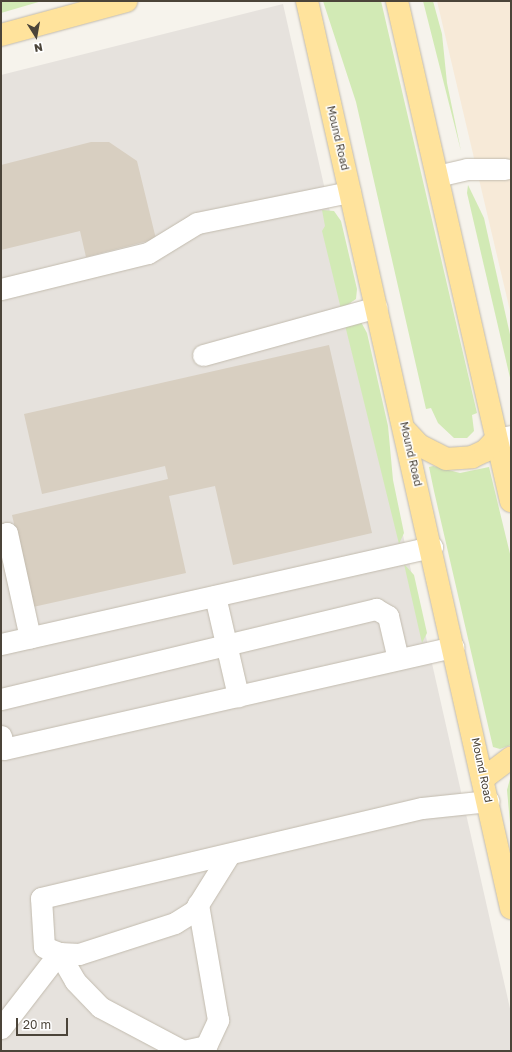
<!DOCTYPE html>
<html>
<head>
<meta charset="utf-8">
<style>
  body { margin:0 }
  #map { position:relative; width:512px; height:1052px; overflow:hidden; background:#f6f3ec; font-family:"Golos Text",sans-serif }
  div>[style] { position:absolute }
  .commercial>* { inset:0; background:#f7ead8 }
  .industrial>* { inset:0; background:#e6e2dd }
  .green>* { inset:0; background:#d2eab5 }
  .building>* { inset:0; background:#d8cfc1 }
  .roads { filter:drop-shadow(0 0 1px #c2bbae) drop-shadow(0 0 1px #c2bbae) }
  .minor>* { height:21px; margin:-10.5px; padding:0 10.5px; transform-origin:10.5px; border-radius:10.5px; background:#fff }
  .major>* { height:22px; margin:-11px; padding:0 11px; transform-origin:11px; border-radius:11px; background:#ffe39c }
  span { translate:-50% -50%; white-space:nowrap; text-align:center; line-height:1.15; -webkit-text-stroke:3px #fff; paint-order:stroke }
  .street-label { font-size:11px; color:#4b4439 }
  .frame { position:absolute; inset:0; border:2px solid #4b4439; pointer-events:none }
  .north { position:absolute; left:16px; top:16px; width:40px; height:40px; -webkit-text-stroke:3px #fff; paint-order:stroke; rotate:169deg; font-size:11px; font-weight:700; line-height:16px; text-align:center; color:#4b4439 }
  .north::after { content:''; display:block; margin:auto; width:14px; height:18px; background:#4b4439; clip-path:polygon(50% 0,100% 100%,50% 72%,0 100%) }
  .scale { position:absolute; left:16px; top:1018px; width:52px; height:18px; box-sizing:border-box; border:2px solid #4b4439; border-top:0; padding-left:5px; font-size:12px; line-height:14px; white-space:nowrap; color:#4b4439; -webkit-text-stroke:3px #fff; paint-order:stroke }
</style>
</head>
<body>
<div id="map">
  <div class="commercial">
    <div style="clip-path:polygon(437px 1px,511px 1px,511px 315px)"></div>
  </div>
  <div class="industrial">
    <div style="clip-path:polygon(283px 4px,511px 1013px,511px 1051px,1px 1051px,1px 75px)"></div>
  </div>
  <div class="green">
    <div style="clip-path:polygon(1px 1px,42px 1px,1px 13px)"></div>
    <div style="clip-path:polygon(323px 1px,381px 1px,477px 413px,472px 415px,474px 431px,467px 438px,454px 438px,438px 423px,431px 408px,426px 409px,356px 102px)"></div>
    <div style="clip-path:polygon(423px 1px,433px 1px,442px 34px,447px 83px,461px 151px)"></div>
    <div style="clip-path:polygon(468px 185px,484px 218px,511px 339px,511px 382px,467px 193px)"></div>
    <div style="clip-path:polygon(322px 210px,334px 211px,341px 221px,357px 289px,356px 299px,341px 309px,322px 231px,325px 226px)"></div>
    <div style="clip-path:polygon(344px 321px,361px 322px,367px 333px,388px 426px,393px 480px,404px 533px,399px 544px)"></div>
    <div style="clip-path:polygon(433px 466px,460px 473px,489px 467px,511px 558px,511px 745px,500px 749px,493px 747px,434px 491px,429px 467px)"></div>
    <div style="clip-path:polygon(404px 564px,414px 575px,427px 633px,422px 643px)"></div>
    <div style="clip-path:polygon(511px 775px,511px 834px,507px 790px)"></div>
  </div>
  <div class="building">
    <div style="clip-path:polygon(91px 142px,109px 142px,137px 161px,156px 239px,86px 257px,80px 231px,1px 250px,1px 165px)"></div>
    <div style="clip-path:polygon(329px 345px,372px 533px,233px 565px,215px 486px,169px 496px,186px 573px,33px 607px,12px 515px,168px 479px,165px 466px,42px 494px,24px 414px)"></div>
  </div>
  <div class="roads">
    <div class="minor">
      <div style="left:437px;top:176px;width:31px;rotate:-13deg"></div>
      <div style="left:467px;top:169px;width:38px"></div>
      <div style="left:1px;top:289px;width:151px;rotate:-13.8deg"></div>
      <div style="left:148px;top:253px;width:57px;rotate:-31.5deg"></div>
      <div style="left:197px;top:223px;width:156px;rotate:-11.5deg"></div>
      <div style="left:203px;top:355px;width:180px;rotate:-15.4deg"></div>
      <div style="left:496px;top:439px;width:15px;rotate:-11deg"></div>
      <div style="left:1px;top:535px;width:6px;rotate:-18deg"></div>
      <div style="left:7px;top:533px;width:107px;rotate:77.6deg"></div>
      <div style="left:215px;top:596px;width:103px;rotate:77deg"></div>
      <div style="left:1px;top:644px;width:442px;rotate:-12.7deg"></div>
      <div style="left:1px;top:699px;width:386px;rotate:-13.5deg"></div>
      <div style="left:376px;top:609px;width:14px;rotate:30deg"></div>
      <div style="left:388px;top:616px;width:44px;rotate:76.9deg"></div>
      <div style="left:1px;top:736px;width:13px;rotate:77deg"></div>
      <div style="left:4px;top:749px;width:461px;rotate:-12.8deg"></div>
      <div style="left:229px;top:855px;width:66px;rotate:122deg"></div>
      <div style="left:194px;top:911px;width:22px;rotate:148deg"></div>
      <div style="left:175px;top:923px;width:101px;rotate:162.1deg"></div>
      <div style="left:79px;top:954px;width:20px;rotate:-177deg"></div>
      <div style="left:59px;top:953px;width:16px;rotate:-158deg"></div>
      <div style="left:44px;top:947px;width:49px;rotate:-93.5deg"></div>
      <div style="left:41px;top:898px;width:391px;rotate:-13.3deg"></div>
      <div style="left:422px;top:808px;width:67px;rotate:-6deg"></div>
      <div style="left:1px;top:1028px;width:95px;rotate:-52.3deg"></div>
      <div style="left:59px;top:953px;width:32px;rotate:60deg"></div>
      <div style="left:75px;top:981px;width:36px;rotate:46deg"></div>
      <div style="left:100px;top:1007px;width:94px;rotate:27.9deg"></div>
      <div style="left:183px;top:1051px;width:24px;rotate:-12deg"></div>
      <div style="left:206px;top:1046px;width:29px;rotate:-65deg"></div>
      <div style="left:218px;top:1020px;width:118px;rotate:-99.8deg"></div>
    </div>
    <div class="major">
      <div style="left:307px;top:1px;width:930px;rotate:77.32deg"></div>
      <div style="left:397px;top:1px;width:513px;rotate:77.16deg"></div>
      <div style="left:1px;top:35px;width:130px;rotate:-15.2deg"></div>
      <div style="left:405px;top:430px;width:21px;rotate:47deg"></div>
      <div style="left:419px;top:445px;width:30px;rotate:27deg"></div>
      <div style="left:446px;top:459px;width:26px;rotate:-4deg"></div>
      <div style="left:472px;top:457px;width:14px;rotate:-25deg"></div>
      <div style="left:485px;top:451px;width:16px;rotate:-47deg"></div>
      <div style="left:484px;top:778px;width:34px;rotate:-37deg"></div>
    </div>
  </div>
  <div class="street-label">
    <span style="left:338px;top:138px;rotate:77deg">Mound Road</span>
    <span style="left:411px;top:454px;rotate:77deg">Mound Road</span>
    <span style="left:482px;top:770px;rotate:78deg">Mound Road</span>
  </div>
  <div class="frame"></div>
  <div class="north">N</div>
  <div class="scale">20 m</div>
</div>
</body>
</html>
